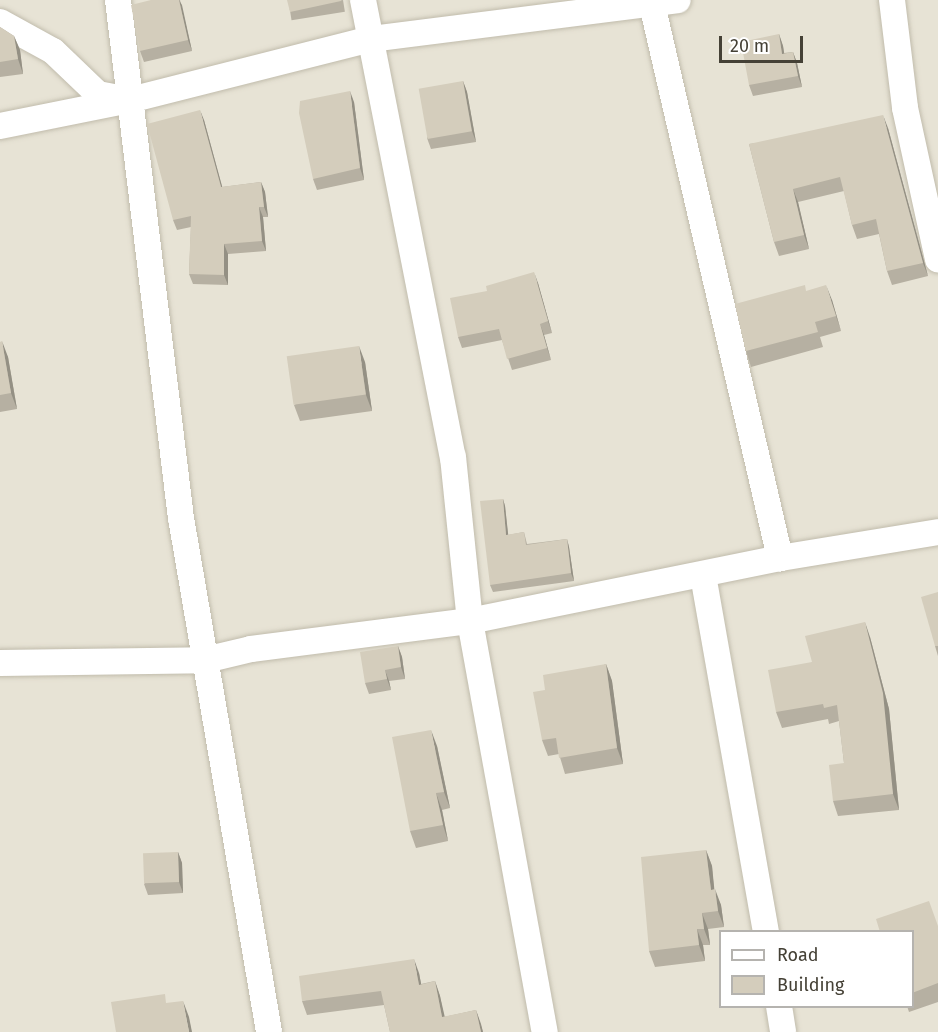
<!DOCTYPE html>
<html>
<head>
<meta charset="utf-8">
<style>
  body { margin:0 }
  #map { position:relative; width:938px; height:1032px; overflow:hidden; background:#f3f0e6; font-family:"Fira Sans",sans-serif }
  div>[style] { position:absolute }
  .residential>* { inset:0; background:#e7e3d5 }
  .roads { filter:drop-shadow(0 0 2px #c1bcac) drop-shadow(0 0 2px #c1bcac) }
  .street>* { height:26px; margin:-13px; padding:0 13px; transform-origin:13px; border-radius:13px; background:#fff }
  .wall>* { inset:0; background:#b6b0a2; transform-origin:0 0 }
  .shaded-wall>* { inset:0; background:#949084 }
  .building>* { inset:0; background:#d4cdbc; transform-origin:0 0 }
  span { translate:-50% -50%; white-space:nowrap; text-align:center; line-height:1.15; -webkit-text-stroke:4.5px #fff; paint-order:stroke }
  .legend { position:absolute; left:719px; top:930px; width:195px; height:78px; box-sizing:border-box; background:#fff; border:2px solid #b5b3af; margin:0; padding:8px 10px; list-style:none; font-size:18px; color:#454136 }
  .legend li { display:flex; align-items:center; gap:12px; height:30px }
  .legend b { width:30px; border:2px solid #b5b3af }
  .scale { position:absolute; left:719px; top:36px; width:84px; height:27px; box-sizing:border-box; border:3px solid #454136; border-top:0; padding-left:8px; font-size:18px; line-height:21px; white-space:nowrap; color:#454136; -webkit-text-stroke:4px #fff; paint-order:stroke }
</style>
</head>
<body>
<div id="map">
  <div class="residential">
    <div style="clip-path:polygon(evenodd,0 0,938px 0,938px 1032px,0 1032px,0 0,720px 932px,912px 932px,912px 1006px,720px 1006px,720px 932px)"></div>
  </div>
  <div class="roads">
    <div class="street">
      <div style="left:118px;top:0;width:522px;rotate:83.07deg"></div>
      <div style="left:181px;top:518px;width:521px;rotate:80.28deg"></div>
      <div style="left:363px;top:0;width:466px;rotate:78.9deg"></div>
      <div style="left:453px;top:457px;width:165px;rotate:84.1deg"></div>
      <div style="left:470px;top:621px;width:316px;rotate:-11.5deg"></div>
      <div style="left:780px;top:558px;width:160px;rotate:-9.3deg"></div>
      <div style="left:651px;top:0;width:573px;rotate:76.98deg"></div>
      <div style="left:892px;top:0;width:109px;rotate:83.1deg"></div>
      <div style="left:905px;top:108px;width:155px;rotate:77.7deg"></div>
      <div style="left:0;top:22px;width:60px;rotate:28.7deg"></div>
      <div style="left:53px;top:51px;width:62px;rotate:43.7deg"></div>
      <div style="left:98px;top:94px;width:33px;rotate:11deg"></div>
      <div style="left:130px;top:100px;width:249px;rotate:-14.2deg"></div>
      <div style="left:371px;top:39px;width:309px;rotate:-7.2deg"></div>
      <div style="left:0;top:126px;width:122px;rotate:-11.3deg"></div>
      <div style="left:703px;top:575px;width:363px;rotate:80deg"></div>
      <div style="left:0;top:663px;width:205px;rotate:-0.8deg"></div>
      <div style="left:205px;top:660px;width:47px;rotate:-13.4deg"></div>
      <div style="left:251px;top:649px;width:221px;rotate:-7.3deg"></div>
      <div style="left:470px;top:621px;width:418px;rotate:79.7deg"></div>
      <div style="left:779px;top:1006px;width:26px;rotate:81deg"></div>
    </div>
  </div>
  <div class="wall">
    <div style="clip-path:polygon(151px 0,180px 0,192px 51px,144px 62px,140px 51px)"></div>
    <div style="left:343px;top:0;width:12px;height:54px;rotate:81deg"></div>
    <div style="clip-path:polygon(0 27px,14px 36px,20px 50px,23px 74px,0 77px)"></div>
    <div style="clip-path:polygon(779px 34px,783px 46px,784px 53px,793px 52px,797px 63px,802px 87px,753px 96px,749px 85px)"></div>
    <div style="clip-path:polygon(463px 81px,467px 92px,476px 142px,431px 149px,427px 138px)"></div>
    <div style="clip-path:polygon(354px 102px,364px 180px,317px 190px,313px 179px)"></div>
    <div style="clip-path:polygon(204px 120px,222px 187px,261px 182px,265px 192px,268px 217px,263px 217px,266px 251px,228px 254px,228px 285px,193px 284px,189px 274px,191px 227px,177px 230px,173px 220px)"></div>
    <div style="clip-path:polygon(888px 128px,928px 276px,892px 285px,887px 271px,879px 234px,857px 239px,852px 225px,844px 191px,798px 202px,809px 249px,779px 256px,774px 242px,749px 144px)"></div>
    <div style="clip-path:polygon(538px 283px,552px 333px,544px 335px,551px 360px,512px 370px,502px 340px,462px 348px,458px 337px)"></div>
    <div style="clip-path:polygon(807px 291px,832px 300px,841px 331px,820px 337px,823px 347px,751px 367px,746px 351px)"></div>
    <div style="clip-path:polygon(0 342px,8px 357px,17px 409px,0 412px)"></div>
    <div style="clip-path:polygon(365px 362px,372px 411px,300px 421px,294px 405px)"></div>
    <div style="clip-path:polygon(503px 499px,505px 506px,508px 535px,524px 532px,527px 544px,567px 539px,569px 547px,574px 581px,493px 592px,490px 585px)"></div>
    <div style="clip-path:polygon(938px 592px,938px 656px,935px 646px)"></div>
    <div style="clip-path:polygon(870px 637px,889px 709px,899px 810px,838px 816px,833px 801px,844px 763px,839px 721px,829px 724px,828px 719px,782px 728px,776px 712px,812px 662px)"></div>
    <div style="clip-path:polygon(398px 646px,402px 657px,405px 679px,389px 681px,391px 690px,369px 694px,365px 683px)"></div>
    <div style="clip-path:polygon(606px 664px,612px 681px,623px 764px,565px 774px,559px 754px,548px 756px,542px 740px,545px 690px)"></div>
    <div style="clip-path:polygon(437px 746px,450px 808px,442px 810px,448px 841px,416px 848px,410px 831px)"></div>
    <div style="clip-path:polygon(706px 850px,712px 866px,714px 890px,721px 905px,724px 927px,708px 929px,710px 945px,703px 945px,705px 961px,655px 967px,649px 951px)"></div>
    <div style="clip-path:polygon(178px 852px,182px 863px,183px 893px,148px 895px,144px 884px)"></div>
    <div style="clip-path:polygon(938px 926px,938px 1002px,909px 1012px,907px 1006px,912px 1006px,912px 932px)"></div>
    <div style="clip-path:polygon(419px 973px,421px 984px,435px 981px,440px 996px,444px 1017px,476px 1010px,483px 1032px,390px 1032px,384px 1005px,307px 1015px,302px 1001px)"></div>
  </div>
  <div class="shaded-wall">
    <div style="clip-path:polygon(179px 0,182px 5px,192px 51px,188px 40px)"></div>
    <div style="clip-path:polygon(779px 34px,783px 46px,786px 65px,782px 54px)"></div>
    <div style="clip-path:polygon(14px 36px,20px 50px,23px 74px,18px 59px)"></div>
    <div style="clip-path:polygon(793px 52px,797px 63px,802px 87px,798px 76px)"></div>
    <div style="clip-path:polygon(463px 81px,467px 92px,476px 142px,472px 131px)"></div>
    <div style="clip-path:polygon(350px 91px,354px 102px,364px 180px,360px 168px)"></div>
    <div style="clip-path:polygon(200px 110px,204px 120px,225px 197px,221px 187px)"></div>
    <div style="clip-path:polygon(883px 115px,888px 128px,928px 276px,923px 263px)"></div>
    <div style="clip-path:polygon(261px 182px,265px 192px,268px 217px,264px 207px)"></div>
    <div style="clip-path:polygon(793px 189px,798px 202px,809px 249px,804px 235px)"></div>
    <div style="clip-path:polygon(259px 207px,263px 217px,266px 251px,262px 241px)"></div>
    <div style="clip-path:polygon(224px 244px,228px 254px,228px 285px,224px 275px)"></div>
    <div style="clip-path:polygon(534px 272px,538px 283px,552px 333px,548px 321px)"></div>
    <div style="clip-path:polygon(826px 285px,832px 300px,841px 331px,836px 316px)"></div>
    <div style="clip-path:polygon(540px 324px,544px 335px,551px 360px,547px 348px)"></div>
    <div style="clip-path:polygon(2px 341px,8px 357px,17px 409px,11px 393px)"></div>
    <div style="clip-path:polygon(359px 346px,365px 362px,372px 411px,366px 395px)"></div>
    <div style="clip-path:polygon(503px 499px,505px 506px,509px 542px,506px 535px)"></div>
    <div style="clip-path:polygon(567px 539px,569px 547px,574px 581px,571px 573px)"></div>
    <div style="clip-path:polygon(865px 622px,870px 637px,889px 709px,899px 810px,893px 794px)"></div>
    <div style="clip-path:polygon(398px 646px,402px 657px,405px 679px,401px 667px)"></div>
    <div style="clip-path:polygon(606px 664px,612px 681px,623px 764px,617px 748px)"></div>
    <div style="clip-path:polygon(385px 670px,389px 681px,391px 690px,387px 679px)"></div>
    <div style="clip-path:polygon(431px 730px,437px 746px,450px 808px,444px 792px)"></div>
    <div style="clip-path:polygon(436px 793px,442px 810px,448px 841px,443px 825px)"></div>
    <div style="clip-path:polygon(706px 850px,712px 866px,716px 906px,711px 890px)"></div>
    <div style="clip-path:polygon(178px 852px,182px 863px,183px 893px,179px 882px)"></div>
    <div style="clip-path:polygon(715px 889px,721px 905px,724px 927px,718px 911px)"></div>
    <div style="clip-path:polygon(702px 913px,708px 929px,710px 945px,704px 929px)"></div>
    <div style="clip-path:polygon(697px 929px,703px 945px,705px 961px,699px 945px)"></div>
    <div style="clip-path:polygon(414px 959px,419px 973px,424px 999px,419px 985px)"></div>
    <div style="clip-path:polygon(435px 981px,440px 996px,448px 1031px,442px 1017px)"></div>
    <div style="clip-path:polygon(183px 1001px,189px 1017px,192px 1032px,189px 1032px)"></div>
    <div style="clip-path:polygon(476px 1010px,481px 1024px,483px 1032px,481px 1032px)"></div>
  </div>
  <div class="building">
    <div style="clip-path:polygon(151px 0,179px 0,188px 40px,140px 51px,131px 5px)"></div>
    <div style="clip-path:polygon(287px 0,341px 0,341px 1px,290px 12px)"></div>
    <div style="clip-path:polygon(0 27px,14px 36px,18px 59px,0 62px)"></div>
    <div style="clip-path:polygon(779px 34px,782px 54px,793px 52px,798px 76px,749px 85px,741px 42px)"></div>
    <div style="left:463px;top:81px;width:51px;height:45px;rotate:80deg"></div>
    <div style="clip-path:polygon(350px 91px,360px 168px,313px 179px,299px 113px,300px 101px)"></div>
    <div style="clip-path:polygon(200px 110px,221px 187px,261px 182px,264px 207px,259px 207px,262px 241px,224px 244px,224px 275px,189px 274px,191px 216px,173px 220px,147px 124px)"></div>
    <div style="clip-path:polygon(883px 115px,923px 263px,887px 271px,876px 219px,852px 225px,840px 177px,793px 189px,804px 235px,774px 242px,749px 144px)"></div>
    <div style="clip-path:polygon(534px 272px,548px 321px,540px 324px,547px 348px,507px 359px,499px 329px,458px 337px,450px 298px,487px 291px,486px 286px)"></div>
    <div style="clip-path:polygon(805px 285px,806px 291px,826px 285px,836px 316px,815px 322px,818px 332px,746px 351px,735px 304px)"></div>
    <div style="clip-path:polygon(2px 341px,11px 393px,0 395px,0 342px)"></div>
    <div style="left:359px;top:346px;width:49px;height:73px;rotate:82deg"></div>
    <div style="clip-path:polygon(503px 499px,506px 535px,524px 532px,526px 545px,567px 539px,571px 573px,490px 585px,480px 501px)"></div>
    <div style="clip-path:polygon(938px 592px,938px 646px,935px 646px,921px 597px)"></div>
    <div style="clip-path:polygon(865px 622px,883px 693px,893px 794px,833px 801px,829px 765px,844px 763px,837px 705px,824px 708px,823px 704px,776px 712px,768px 670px,812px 662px,805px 636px)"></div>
    <div style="clip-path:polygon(398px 646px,401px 667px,385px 670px,387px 679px,365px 683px,360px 652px)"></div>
    <div style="clip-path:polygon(606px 664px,617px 748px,559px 758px,556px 738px,542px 740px,533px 692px,545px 690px,543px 675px)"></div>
    <div style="clip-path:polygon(431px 730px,444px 792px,436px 793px,443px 825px,410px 831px,392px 737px)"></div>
    <div style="clip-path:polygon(706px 850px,711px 890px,715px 889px,718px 911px,702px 913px,704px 929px,697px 929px,699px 945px,649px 951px,641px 857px)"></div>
    <div style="left:178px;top:852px;width:30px;height:35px;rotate:88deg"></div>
    <div style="clip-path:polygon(929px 901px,938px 926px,938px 983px,912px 993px,912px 932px,880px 932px,876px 919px)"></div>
    <div style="clip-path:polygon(414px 959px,419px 985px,435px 981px,442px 1017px,476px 1010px,481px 1032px,390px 1032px,381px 991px,302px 1001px,299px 976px)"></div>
    <div style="clip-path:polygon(165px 994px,166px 1003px,183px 1001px,189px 1032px,116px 1032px,111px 1002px)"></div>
  </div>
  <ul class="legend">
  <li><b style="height:8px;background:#fff"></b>Road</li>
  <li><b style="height:16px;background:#d4cdbc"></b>Building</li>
  </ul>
  <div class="scale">20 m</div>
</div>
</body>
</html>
